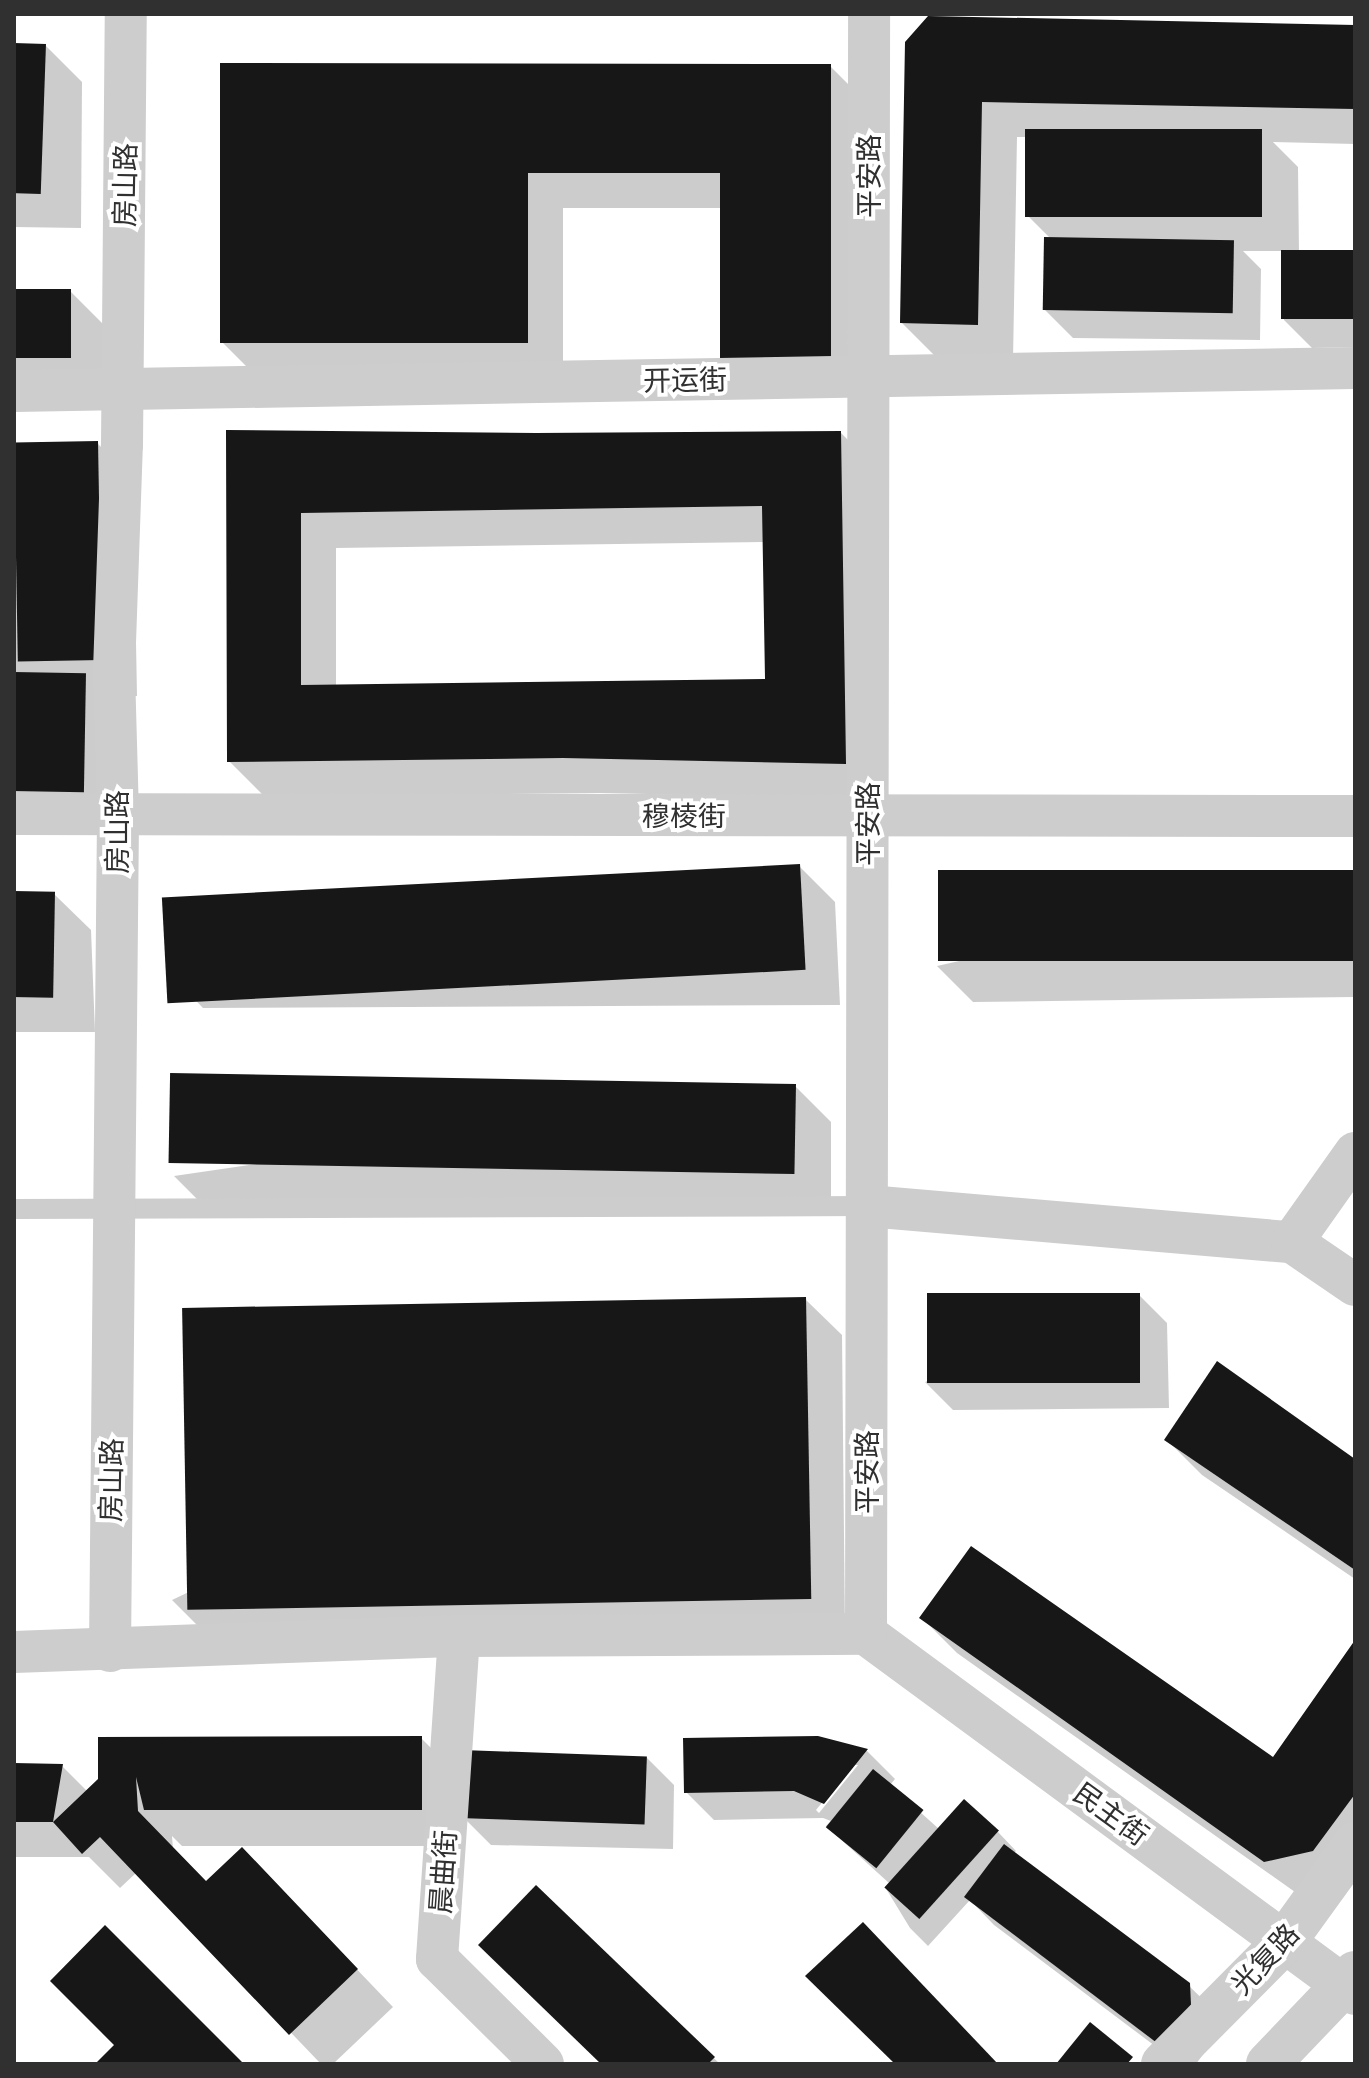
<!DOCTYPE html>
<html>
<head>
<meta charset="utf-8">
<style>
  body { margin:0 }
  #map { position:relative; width:1369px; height:2078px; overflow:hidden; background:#fff; font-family:"IBM Plex Sans","Noto Sans SC",sans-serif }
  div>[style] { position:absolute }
  .shadow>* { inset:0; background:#0003 }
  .building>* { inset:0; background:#171717; transform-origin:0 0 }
  .service>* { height:20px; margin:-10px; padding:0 10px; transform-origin:10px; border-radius:10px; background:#cdcdcd }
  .minor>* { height:42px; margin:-21px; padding:0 21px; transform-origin:21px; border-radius:21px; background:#cdcdcd }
  .tertiary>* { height:44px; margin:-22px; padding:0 22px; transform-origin:22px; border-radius:22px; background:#cdcdcd }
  span { translate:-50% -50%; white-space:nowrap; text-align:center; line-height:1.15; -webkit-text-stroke:8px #fff; paint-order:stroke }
  .street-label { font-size:28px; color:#303030 }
  .frame { position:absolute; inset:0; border:16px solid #303030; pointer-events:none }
</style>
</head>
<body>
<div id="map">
  <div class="shadow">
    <div style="clip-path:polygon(1355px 27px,1355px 144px,1273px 142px,1298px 167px,1299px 253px,1355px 252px,1355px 347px,1312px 348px,1284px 320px,1283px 251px,1243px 251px,1261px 269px,1260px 340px,1073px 338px,1045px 310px,1051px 239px,1028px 216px,1027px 137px,1017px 137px,1013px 361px,938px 359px,902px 323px,907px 43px)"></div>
    <div style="clip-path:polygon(14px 45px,46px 46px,82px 82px,81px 228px,14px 227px)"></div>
    <div style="clip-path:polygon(222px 65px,830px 66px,866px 102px,866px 397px,758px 396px,722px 208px,563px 208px,563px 379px,258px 378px,222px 342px)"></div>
    <div style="clip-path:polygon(14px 291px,70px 291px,106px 327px,105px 394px,14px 393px)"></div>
    <div style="clip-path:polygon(evenodd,228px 432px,536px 435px,841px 433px,877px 469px,881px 799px,600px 793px,265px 797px,229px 761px,228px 432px,765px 542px,767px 681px,336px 686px,336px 548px,765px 542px)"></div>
    <div style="clip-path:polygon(97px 443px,133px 479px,137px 696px,106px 696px,120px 827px,14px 826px,14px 446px)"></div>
    <div style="clip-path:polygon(799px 866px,835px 902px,840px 1005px,203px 1008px,167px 971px)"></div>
    <div style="clip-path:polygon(1355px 872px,1355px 997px,973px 1002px,937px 966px)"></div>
    <div style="clip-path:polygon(14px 893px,54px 894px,91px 930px,95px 1032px,14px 1032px)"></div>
    <div style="clip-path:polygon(795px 1086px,831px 1122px,831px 1210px,210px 1212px,174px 1176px)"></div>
    <div style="clip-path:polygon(1139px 1295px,1167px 1323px,1169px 1408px,953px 1410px,925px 1382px)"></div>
    <div style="clip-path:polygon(805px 1299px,842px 1335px,845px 1634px,208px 1636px,172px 1600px)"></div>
    <div style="clip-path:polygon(1166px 1439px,1355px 1461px,1355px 1579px,1202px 1475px)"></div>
    <div style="clip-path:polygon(921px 1617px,1273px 1760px,1355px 1643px,1355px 1879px,1302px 1897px,957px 1653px)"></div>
    <div style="clip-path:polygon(421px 1738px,457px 1774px,458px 1846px,182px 1846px,172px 1836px,173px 1849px,206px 1884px,277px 1886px,393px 2007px,333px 2064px,321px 2064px,137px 1872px,120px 1888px,89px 1857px,14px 1857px,14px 1765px,62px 1766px,88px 1792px,100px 1780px)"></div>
    <div style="clip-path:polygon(evenodd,818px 1738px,867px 1751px,895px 1779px,890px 1785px,939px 1829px,998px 1832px,1016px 1851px,1014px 1853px,1188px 1985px,1217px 2013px,1218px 2034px,1196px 2064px,1179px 2064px,994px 1925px,970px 1900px,928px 1946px,910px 1928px,885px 1887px,889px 1883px,826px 1826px,831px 1821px,823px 1818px,714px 1820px,686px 1792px,818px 1738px,853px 1765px,858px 1765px,819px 1813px,816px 1810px,853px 1765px)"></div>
    <div style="clip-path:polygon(646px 1757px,674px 1785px,673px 1849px,491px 1845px,463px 1817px)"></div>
    <div style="clip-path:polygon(536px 1888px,720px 2064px,603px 2064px)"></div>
  </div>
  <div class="building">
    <div style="clip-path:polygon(928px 16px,1355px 25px,1355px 109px,982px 102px,978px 325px,900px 323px,905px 42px)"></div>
    <div style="left:14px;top:43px;width:32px;height:150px;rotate:2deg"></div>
    <div style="clip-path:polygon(220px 63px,831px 64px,831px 362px,720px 361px,720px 173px,528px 173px,528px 343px,220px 343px)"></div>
    <div style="left:1025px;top:129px;width:237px;height:88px"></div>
    <div style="left:1044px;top:237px;width:190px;height:73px;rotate:1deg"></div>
    <div style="left:1355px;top:250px;width:69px;height:74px;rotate:90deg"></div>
    <div style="left:14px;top:289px;width:57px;height:69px"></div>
    <div style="clip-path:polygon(evenodd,226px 430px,536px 433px,841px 431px,846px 764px,563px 758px,227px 762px,226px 430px,762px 506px,765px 679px,301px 685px,301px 513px,762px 506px)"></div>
    <div style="left:98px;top:441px;width:219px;height:84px;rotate:89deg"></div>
    <div style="left:14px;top:672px;width:72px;height:119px;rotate:1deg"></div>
    <div style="left:800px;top:864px;width:106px;height:639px;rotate:87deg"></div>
    <div style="left:1355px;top:870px;width:91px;height:417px;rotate:90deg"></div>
    <div style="left:14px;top:891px;width:41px;height:106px;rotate:1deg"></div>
    <div style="left:796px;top:1084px;width:90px;height:626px;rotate:91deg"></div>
    <div style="left:927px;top:1293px;width:213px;height:90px"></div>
    <div style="left:806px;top:1297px;width:302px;height:624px;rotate:89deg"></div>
    <div style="clip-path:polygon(1217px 1361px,1355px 1459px,1355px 1570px,1164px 1440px)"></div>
    <div style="clip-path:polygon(971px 1546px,1273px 1757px,1355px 1640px,1355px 1794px,1313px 1851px,1264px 1862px,919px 1618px)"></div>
    <div style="clip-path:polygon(422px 1736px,422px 1810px,144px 1810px,136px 1777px,138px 1811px,206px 1881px,242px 1847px,358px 1969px,289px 2035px,100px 1837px,82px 1854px,53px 1822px,14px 1822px,14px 1763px,63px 1764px,53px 1822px,98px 1779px,98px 1737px)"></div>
    <div style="clip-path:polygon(818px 1736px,868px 1749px,824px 1804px,794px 1791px,684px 1793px,683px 1738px)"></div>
    <div style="left:462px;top:1750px;width:185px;height:68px;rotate:2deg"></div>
    <div style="left:873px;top:1769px;width:65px;height:75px;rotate:39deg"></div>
    <div style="left:964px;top:1799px;width:47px;height:119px;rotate:42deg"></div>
    <div style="clip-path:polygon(1004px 1844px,1190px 1983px,1191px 2005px,1161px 2046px,964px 1897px)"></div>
    <div style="clip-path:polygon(536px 1885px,715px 2057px,708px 2064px,601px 2064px,478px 1945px)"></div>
    <div style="clip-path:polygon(863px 1922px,998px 2064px,895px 2064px,805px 1976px)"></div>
    <div style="clip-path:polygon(105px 1925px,244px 2064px,95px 2064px,114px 2045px,50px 1981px)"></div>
    <div style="clip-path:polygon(1090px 2022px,1133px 2057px,1127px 2064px,1056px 2064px)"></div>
  </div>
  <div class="service">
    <div style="left:14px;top:1209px;width:854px;rotate:-0.2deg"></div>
  </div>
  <div class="minor">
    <div style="left:14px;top:391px;width:1341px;rotate:-0.98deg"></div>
    <div style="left:14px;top:814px;width:1341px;rotate:0.09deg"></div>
    <div style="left:868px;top:1206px;width:426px;rotate:4.9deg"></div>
    <div style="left:1292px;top:1242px;width:109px;rotate:-54.7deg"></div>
    <div style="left:1292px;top:1242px;width:76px;rotate:34.3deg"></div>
    <div style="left:866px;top:1634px;width:1620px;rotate:-89.89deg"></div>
    <div style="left:866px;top:1634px;width:607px;rotate:36.36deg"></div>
    <div style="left:459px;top:1636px;width:324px;rotate:93.9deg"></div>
    <div style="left:437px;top:1959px;width:149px;rotate:44.7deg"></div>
    <div style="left:110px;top:1651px;width:836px;rotate:-89.45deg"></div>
    <div style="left:118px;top:815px;width:144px;rotate:-91.6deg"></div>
    <div style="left:114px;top:671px;width:226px;rotate:-88deg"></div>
    <div style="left:122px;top:445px;width:431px;rotate:-89.5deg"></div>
    <div style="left:14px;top:1652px;width:445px;rotate:-2.1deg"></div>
    <div style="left:459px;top:1636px;width:407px;rotate:-0.3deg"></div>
  </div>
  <div class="tertiary">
    <div style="left:1163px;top:2064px;width:173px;rotate:-45.2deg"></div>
    <div style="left:1285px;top:1941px;width:120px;rotate:-54.2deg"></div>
    <div style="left:1268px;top:2064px;width:126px;rotate:-46.3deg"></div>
  </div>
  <div class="street-label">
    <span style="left:869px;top:176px;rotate:-90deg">平安路</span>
    <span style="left:125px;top:185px;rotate:-89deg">房山路</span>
    <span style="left:685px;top:380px;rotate:-1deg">开运街</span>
    <span style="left:684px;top:816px">穆棱街</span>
    <span style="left:868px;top:824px;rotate:-90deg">平安路</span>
    <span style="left:117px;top:832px;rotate:-90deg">房山路</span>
    <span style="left:867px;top:1472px;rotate:-90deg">平安路</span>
    <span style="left:111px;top:1480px;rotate:-89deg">房山路</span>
    <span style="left:1111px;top:1814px;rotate:36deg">民主街</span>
    <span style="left:443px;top:1872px;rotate:-86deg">晨曲街</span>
    <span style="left:1265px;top:1959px;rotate:-47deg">光复路</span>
  </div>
  <div class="frame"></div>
</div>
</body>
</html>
